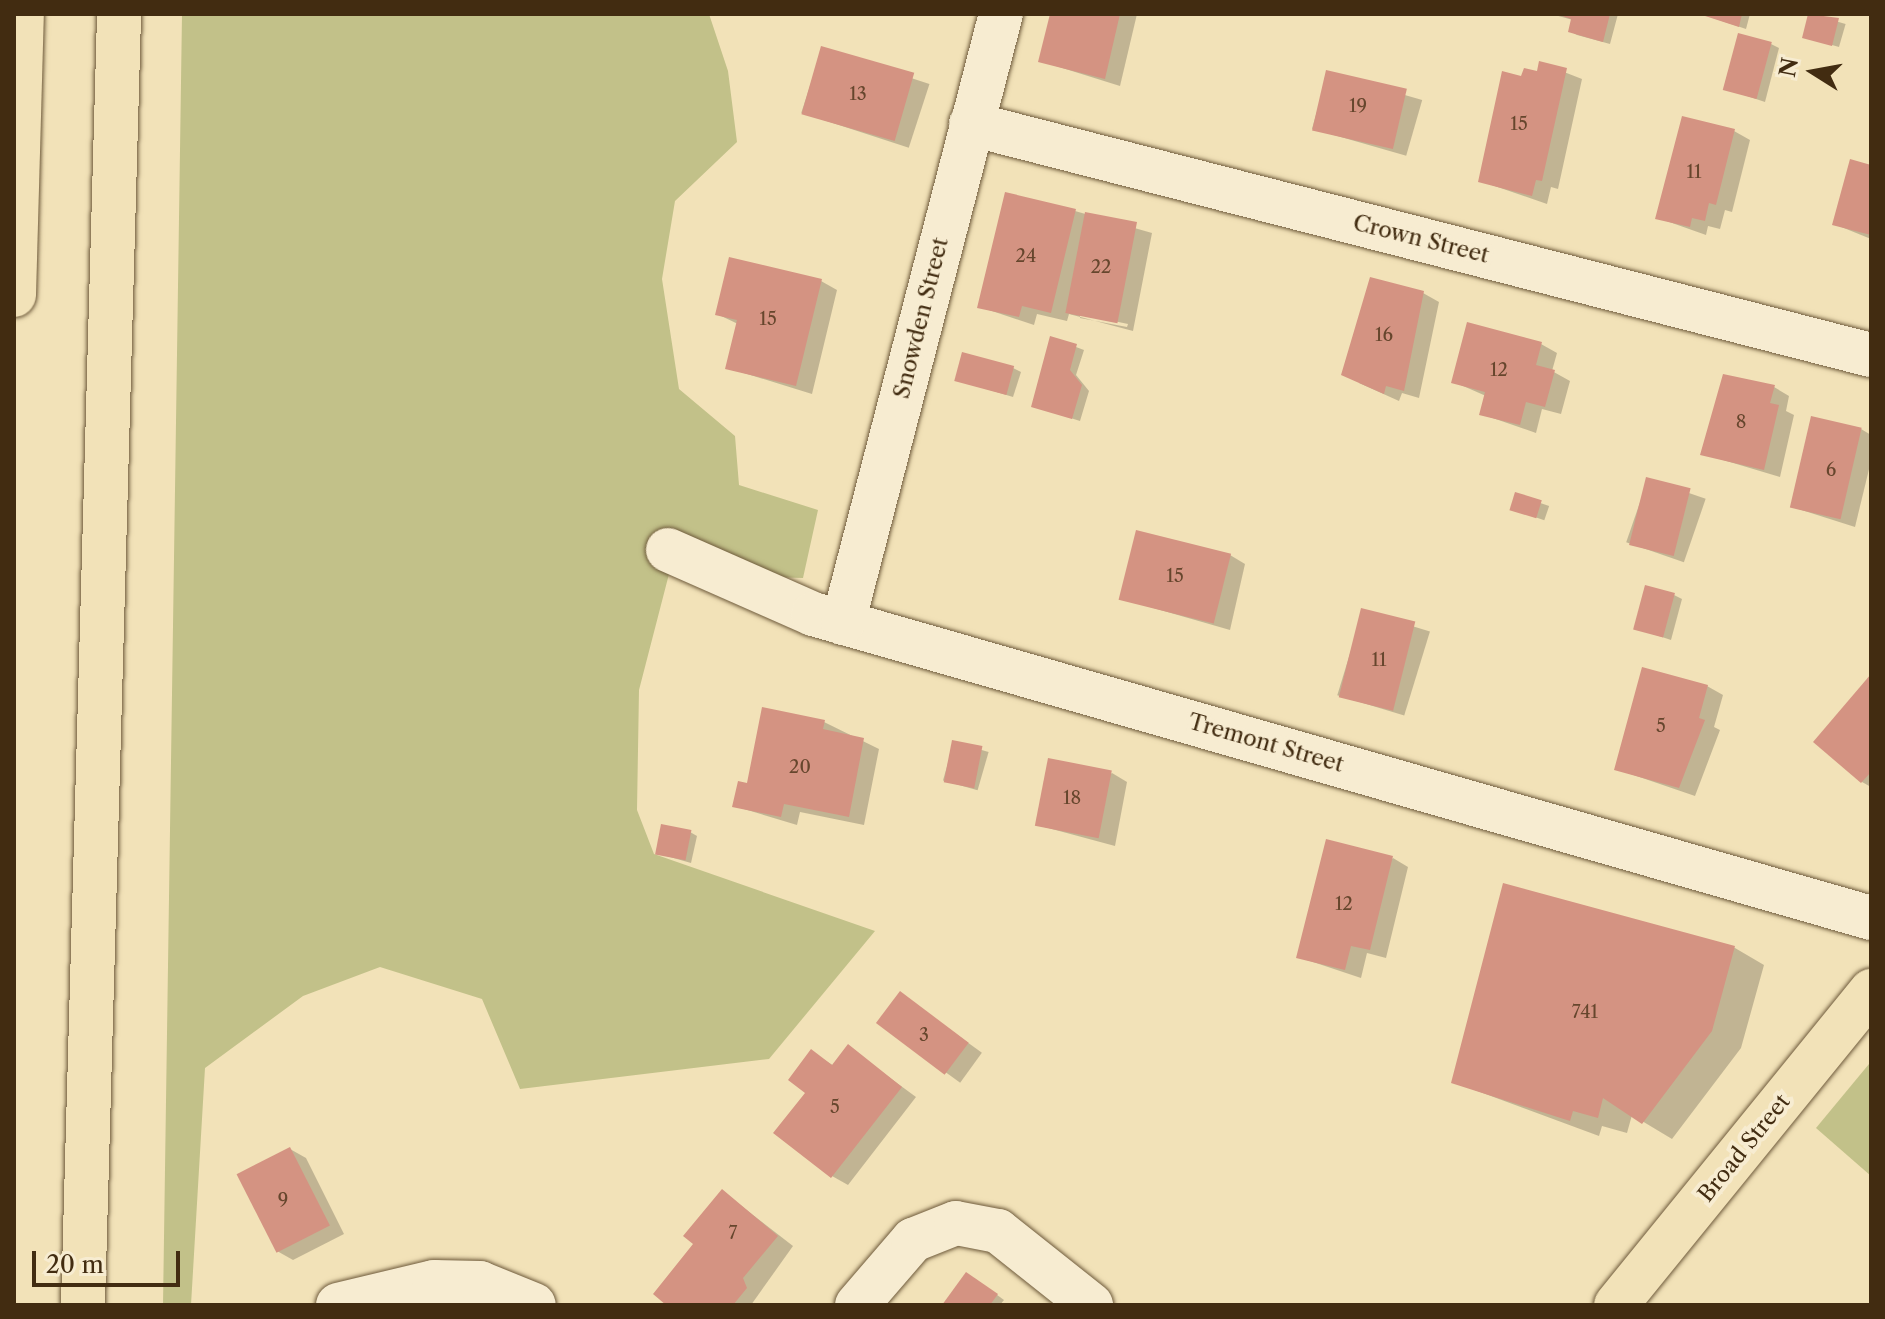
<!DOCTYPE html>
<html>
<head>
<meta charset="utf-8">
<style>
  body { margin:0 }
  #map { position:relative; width:1885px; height:1319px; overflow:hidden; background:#f2e2b8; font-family:"Libre Caslon Text",serif }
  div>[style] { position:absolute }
  .green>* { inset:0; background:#c2c189 }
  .shadow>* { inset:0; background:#0003; transform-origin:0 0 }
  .building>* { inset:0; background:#d49382; transform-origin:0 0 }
  .roads { filter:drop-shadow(0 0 2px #6e5a3b) drop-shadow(0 0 2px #6e5a3b) }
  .street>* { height:44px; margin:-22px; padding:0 22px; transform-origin:22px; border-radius:22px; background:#f7ecd1 }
  .primary>* { height:44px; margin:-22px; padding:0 22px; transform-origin:22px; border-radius:22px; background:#f2e2b8 }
  .highway>* { height:44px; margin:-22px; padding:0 22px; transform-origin:22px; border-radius:22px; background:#f2e2b8 }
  span { translate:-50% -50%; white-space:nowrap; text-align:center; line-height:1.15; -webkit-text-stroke:8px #f7ecd1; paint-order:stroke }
  .number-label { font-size:18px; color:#66462d }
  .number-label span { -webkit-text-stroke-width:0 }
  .street-label { font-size:22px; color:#422c11 }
  .frame { position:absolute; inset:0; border:16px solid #422c11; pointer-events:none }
  .north { position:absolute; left:1773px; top:32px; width:80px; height:80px; -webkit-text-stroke:6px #f7ecd1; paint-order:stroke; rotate:281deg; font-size:22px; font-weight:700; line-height:32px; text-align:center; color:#422c11 }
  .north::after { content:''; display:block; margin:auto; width:28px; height:36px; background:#422c11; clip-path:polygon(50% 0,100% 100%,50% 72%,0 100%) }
  .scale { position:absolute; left:32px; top:1251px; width:148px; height:36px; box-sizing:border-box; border:4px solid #422c11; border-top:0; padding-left:10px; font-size:24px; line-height:28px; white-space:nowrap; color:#422c11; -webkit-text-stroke:6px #f7ecd1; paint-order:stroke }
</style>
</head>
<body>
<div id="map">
  <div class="green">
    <div style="clip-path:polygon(182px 14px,709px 14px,728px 71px,737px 142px,675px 201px,662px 279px,679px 389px,735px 436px,739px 485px,818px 510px,803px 578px,669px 574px,639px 690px,637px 810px,654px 854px,875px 931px,769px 1059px,520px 1089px,482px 999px,380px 967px,303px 996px,205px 1068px,191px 1305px,163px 1305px)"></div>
    <div style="clip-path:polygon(1869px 1064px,1871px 1066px,1871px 1176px,1816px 1128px)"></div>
  </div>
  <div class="shadow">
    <div style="clip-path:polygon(1052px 14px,1137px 14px,1120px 86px,1040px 61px)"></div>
    <div style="clip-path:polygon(1551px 14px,1618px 14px,1610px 44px,1577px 35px,1570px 31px,1573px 20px)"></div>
    <div style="clip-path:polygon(1701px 14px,1750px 14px,1746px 29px)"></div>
    <div style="left:1811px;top:14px;width:36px;height:24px;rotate:16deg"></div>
    <div style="clip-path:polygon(1771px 44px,1779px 48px,1765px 102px,1726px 89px)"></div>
    <div style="left:822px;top:49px;width:113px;height:67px;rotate:18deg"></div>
    <div style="clip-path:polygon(1541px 63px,1582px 79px,1558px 189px,1551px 187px,1547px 204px,1480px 181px,1523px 79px,1538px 74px)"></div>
    <div style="left:1328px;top:73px;width:98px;height:58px;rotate:16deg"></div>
    <div style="clip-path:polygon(1734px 131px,1750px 140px,1732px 212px,1725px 210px,1720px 229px,1708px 226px,1706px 235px,1658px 218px)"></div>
    <div style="clip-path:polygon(1871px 167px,1871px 239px,1834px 224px)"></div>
    <div style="clip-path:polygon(evenodd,1075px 211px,1152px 233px,1133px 331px,1069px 314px,1067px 321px,1037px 314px,1034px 325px,980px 307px,1075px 211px,1080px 314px,1128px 324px,1127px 327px,1080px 318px,1080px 314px)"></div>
    <div style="clip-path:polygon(821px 281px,837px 290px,812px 394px,728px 368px,738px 324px,717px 314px)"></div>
    <div style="clip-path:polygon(1423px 293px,1439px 302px,1419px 398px,1402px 393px,1399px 401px,1359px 383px)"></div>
    <div style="clip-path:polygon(1052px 338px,1084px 350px,1076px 375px,1089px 391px,1080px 421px,1033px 406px)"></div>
    <div style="clip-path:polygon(1541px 344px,1557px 353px,1552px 371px,1570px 381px,1561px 414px,1542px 409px,1536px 433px,1481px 414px,1486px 396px,1454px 382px)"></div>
    <div style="clip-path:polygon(1013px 368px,1021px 372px,1013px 397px,957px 380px)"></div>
    <div style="clip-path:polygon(1774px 387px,1789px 396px,1786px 411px,1794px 415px,1780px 477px,1703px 454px)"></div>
    <div style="clip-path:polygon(1861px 429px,1871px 435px,1871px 461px,1855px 527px,1792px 507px)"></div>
    <div style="left:1648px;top:479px;width:61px;height:67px;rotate:19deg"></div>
    <div style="left:1517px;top:495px;width:34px;height:15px;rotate:19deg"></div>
    <div style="clip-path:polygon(1230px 555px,1245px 564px,1230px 630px,1122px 599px)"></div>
    <div style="clip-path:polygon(1674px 595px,1682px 599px,1671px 640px,1635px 628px)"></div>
    <div style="left:1363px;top:611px;width:70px;height:88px;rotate:17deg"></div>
    <div style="clip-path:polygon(1871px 677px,1871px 787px,1862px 782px)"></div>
    <div style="clip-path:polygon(1707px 686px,1723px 695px,1714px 727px,1720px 730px,1695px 796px,1616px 769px)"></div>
    <div style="clip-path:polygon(824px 722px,879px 749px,864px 825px,800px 812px,797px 825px,734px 806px,748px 785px)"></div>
    <div style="left:954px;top:742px;width:36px;height:40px;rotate:16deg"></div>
    <div style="clip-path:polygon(1112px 773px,1127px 782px,1115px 846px,1037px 825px)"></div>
    <div style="clip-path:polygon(690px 832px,697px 836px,691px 863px,656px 853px)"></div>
    <div style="clip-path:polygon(1393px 858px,1408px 867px,1386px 958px,1367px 953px,1361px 978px,1298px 957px)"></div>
    <div style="clip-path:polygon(1505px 885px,1735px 948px,1764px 965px,1741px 1048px,1672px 1139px,1632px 1115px,1627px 1133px,1602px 1126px,1599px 1136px,1453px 1082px)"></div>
    <div style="left:901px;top:994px;width:100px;height:37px;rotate:36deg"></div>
    <div style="clip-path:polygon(848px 1047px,916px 1097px,848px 1185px,832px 1176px,807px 1093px,812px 1052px,834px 1066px)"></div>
    <div style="clip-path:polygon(290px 1149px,306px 1158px,344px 1234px,293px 1260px,277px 1251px)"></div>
    <div style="clip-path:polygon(722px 1191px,793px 1246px,751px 1305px,669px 1305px)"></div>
    <div style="clip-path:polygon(974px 1278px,1004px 1300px,1000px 1305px,944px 1305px)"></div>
  </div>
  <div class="building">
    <div style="clip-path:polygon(1050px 14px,1120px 14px,1105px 79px,1038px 62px)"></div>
    <div style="clip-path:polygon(1557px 14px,1610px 14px,1603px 42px,1568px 32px,1571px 19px)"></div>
    <div style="clip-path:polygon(1699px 14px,1742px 14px,1739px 27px)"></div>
    <div style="clip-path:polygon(1808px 14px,1839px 18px,1832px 46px,1802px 38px)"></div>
    <div style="left:1738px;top:33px;width:35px;height:59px;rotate:15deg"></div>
    <div style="left:821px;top:46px;width:97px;height:71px;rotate:16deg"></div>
    <div style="clip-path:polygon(1539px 61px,1567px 68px,1542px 181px,1536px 180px,1532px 196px,1478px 182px,1502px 71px,1521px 76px,1524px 68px,1537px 71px)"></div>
    <div style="left:1326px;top:70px;width:83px;height:62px;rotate:13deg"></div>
    <div style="clip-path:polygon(1682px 116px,1735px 129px,1716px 205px,1709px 203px,1705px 221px,1692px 218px,1690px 227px,1655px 219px)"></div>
    <div style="clip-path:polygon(1850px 159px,1871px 165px,1871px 235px,1832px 225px)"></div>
    <div style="clip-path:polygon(1005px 192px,1076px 209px,1051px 313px,1022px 306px,1019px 317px,977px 308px)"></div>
    <div style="left:1085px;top:212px;width:53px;height:103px;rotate:11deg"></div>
    <div style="clip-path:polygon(729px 257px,822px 279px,796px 386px,725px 369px,737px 320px,715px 315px)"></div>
    <div style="clip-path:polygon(1370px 277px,1424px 291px,1404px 391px,1386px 386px,1384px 394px,1341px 375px)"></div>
    <div style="clip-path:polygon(1467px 322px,1542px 342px,1536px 365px,1555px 370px,1545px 407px,1526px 402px,1520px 425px,1479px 415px,1485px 392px,1451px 383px)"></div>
    <div style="clip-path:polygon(1050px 336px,1077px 344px,1070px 370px,1082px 385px,1072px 419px,1031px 407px)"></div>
    <div style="left:962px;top:352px;width:54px;height:30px;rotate:15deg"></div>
    <div style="clip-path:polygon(1723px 374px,1775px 385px,1770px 403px,1779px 405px,1764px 470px,1700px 455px)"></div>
    <div style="left:1811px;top:416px;width:52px;height:94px;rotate:13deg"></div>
    <div style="left:1646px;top:477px;width:46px;height:70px;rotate:14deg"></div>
    <div style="left:1515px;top:492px;width:28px;height:19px;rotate:17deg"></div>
    <div style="left:1136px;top:530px;width:98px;height:72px;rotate:14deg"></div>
    <div style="left:1645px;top:585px;width:31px;height:46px;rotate:15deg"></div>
    <div style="left:1361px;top:608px;width:56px;height:92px;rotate:14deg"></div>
    <div style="clip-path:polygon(1642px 667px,1708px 685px,1699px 718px,1705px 720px,1679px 788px,1614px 770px)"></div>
    <div style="clip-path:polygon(1871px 674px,1871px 772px,1861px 783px,1813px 742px)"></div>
    <div style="clip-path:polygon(762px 707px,825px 720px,823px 729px,864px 738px,849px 817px,784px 804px,781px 817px,732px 807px,738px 781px,747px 783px)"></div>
    <div style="left:952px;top:740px;width:31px;height:43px;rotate:11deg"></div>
    <div style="left:1048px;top:758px;width:65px;height:69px;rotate:11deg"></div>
    <div style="left:661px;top:824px;width:31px;height:31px;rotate:11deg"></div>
    <div style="clip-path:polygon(1326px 839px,1393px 856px,1370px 950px,1351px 946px,1345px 970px,1296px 958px)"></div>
    <div style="clip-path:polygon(1503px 883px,1735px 946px,1712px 1031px,1642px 1124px,1603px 1098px,1598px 1118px,1573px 1111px,1570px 1121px,1451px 1083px)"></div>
    <div style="left:900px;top:991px;width:86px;height:40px;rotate:37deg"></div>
    <div style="clip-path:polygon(848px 1044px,902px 1087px,831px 1178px,773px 1133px,805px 1093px,788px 1080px,811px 1049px,832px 1065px)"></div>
    <div style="left:290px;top:1147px;width:88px;height:60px;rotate:63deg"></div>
    <div style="clip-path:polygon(722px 1189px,778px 1236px,743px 1278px,747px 1288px,733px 1305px,666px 1305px,653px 1294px,693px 1244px,683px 1236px)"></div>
    <div style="clip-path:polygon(966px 1272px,998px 1294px,990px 1305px,942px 1305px)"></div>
  </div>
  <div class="roads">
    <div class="street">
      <div style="left:971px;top:124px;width:929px;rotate:14.4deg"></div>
      <div style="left:668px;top:550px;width:158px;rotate:23.8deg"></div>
      <div style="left:813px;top:614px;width:1101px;rotate:16.03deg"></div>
      <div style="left:843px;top:623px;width:629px;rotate:-75.46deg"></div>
      <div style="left:338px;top:1305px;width:99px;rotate:-13.5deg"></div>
      <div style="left:434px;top:1282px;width:46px;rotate:1.2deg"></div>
      <div style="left:480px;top:1283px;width:58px;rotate:22.2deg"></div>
      <div style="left:857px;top:1305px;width:86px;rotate:-49.3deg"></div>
      <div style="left:913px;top:1240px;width:46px;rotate:-21.6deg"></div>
      <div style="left:956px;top:1223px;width:43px;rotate:10.8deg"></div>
      <div style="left:998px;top:1231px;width:119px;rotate:38.5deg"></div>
    </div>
    <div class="primary">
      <div style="left:1616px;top:1305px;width:405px;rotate:-50.9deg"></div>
    </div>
    <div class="highway">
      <div style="left:14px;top:295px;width:281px;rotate:-88.4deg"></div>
      <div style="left:83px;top:1305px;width:1292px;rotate:-88.4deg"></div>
    </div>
  </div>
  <div class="number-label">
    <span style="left:858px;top:94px">13</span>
    <span style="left:1358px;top:106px">19</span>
    <span style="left:1519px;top:124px">15</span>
    <span style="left:1694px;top:172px">11</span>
    <span style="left:1026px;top:256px">24</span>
    <span style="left:1101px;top:267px">22</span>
    <span style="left:768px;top:319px">15</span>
    <span style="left:1384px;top:335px">16</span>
    <span style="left:1499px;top:370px">12</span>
    <span style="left:1741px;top:422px">8</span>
    <span style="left:1831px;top:470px">6</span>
    <span style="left:1175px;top:576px">15</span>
    <span style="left:1379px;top:660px">11</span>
    <span style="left:1661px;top:726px">5</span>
    <span style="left:800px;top:767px">20</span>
    <span style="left:1072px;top:798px">18</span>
    <span style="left:1344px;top:904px">12</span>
    <span style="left:1585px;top:1012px">741</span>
    <span style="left:924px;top:1035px">3</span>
    <span style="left:835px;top:1107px">5</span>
    <span style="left:283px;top:1200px">9</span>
    <span style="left:733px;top:1233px">7</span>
  </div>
  <div class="street-label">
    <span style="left:1421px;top:239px;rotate:14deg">Crown Street</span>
    <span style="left:921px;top:318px;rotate:-76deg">Snowden Street</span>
    <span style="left:1266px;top:743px;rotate:16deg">Tremont Street</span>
    <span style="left:1744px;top:1148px;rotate:-51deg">Broad Street</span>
  </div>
  <div class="frame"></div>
  <div class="north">N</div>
  <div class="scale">20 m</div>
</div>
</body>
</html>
